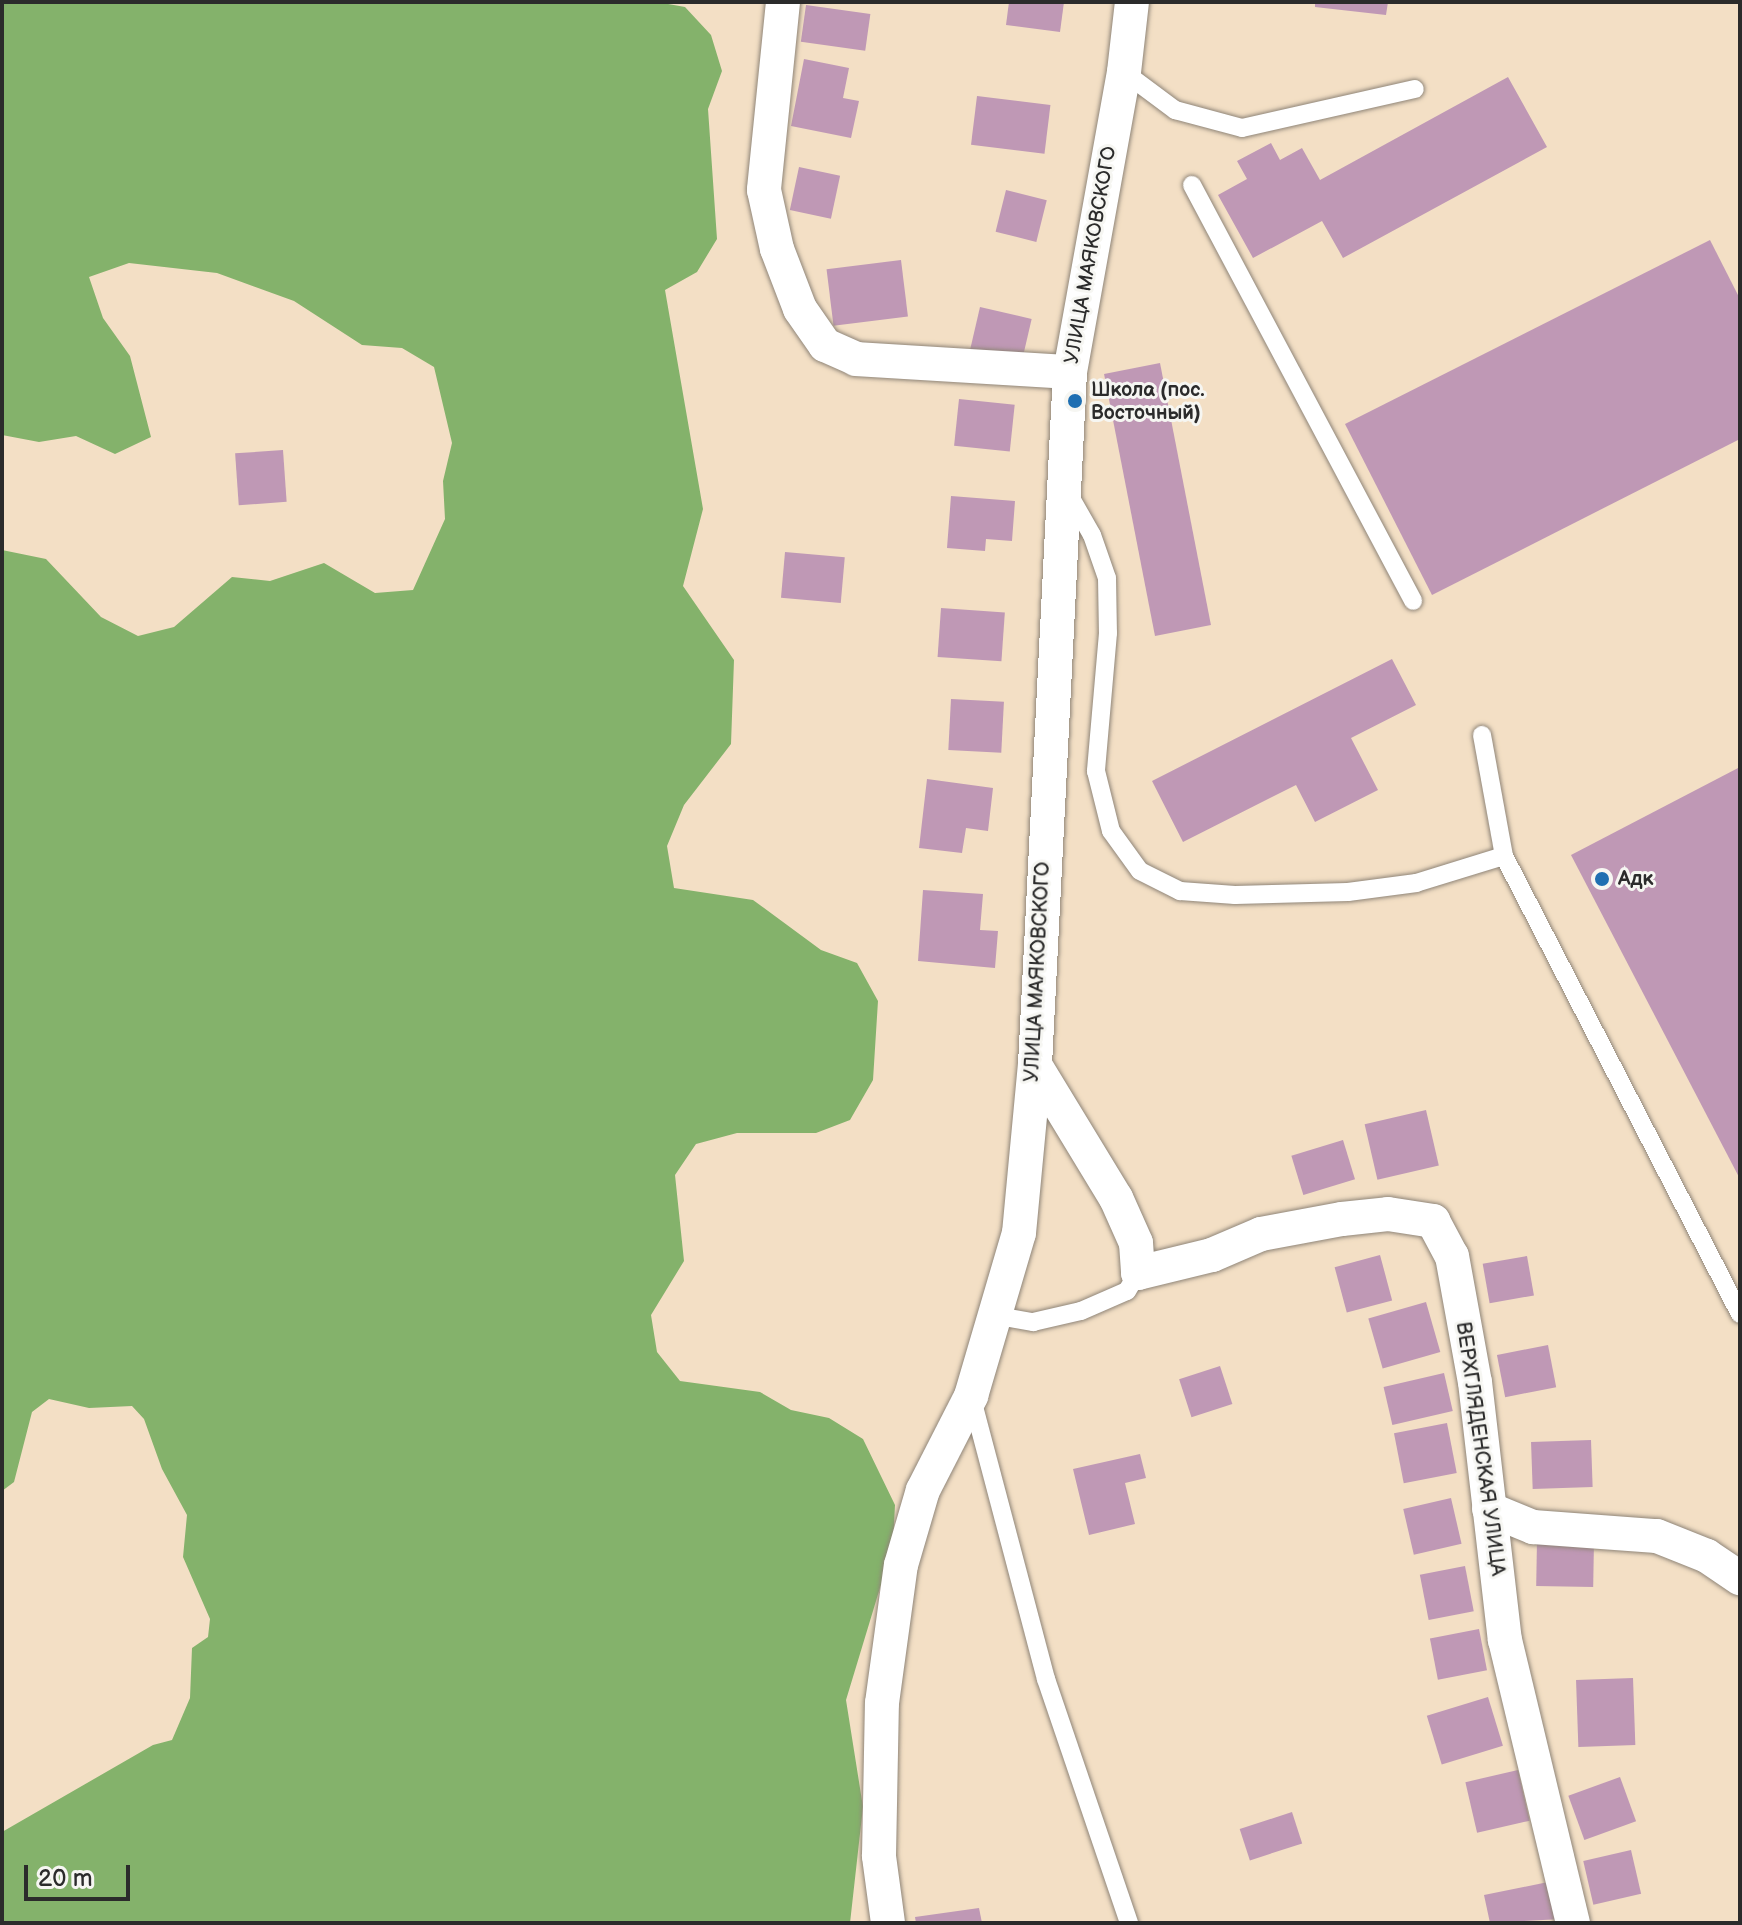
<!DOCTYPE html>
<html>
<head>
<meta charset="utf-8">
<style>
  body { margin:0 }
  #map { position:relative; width:1742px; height:1925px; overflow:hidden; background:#f3dfc5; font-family:"Balsamiq Sans",sans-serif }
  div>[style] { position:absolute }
  .forest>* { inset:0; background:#84b26b }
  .building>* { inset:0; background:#bf98b5; transform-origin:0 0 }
  .roads { filter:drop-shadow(0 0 2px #8f8578) drop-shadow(0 0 2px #8f8578) }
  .lane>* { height:18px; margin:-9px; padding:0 9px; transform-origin:9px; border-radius:9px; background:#fff }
  .street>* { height:34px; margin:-17px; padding:0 17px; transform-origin:17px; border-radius:17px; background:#fff }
  .dots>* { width:22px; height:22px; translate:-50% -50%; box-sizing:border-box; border:4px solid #f6f6f2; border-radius:50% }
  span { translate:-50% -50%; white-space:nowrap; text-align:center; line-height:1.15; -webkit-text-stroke:6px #f6f6f2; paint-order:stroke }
  .street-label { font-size:20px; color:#2b2b2b }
  .poi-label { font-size:20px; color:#2b2b2b; font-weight:700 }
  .left { translate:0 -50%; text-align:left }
  .frame { position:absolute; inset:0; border:4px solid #2b2b2b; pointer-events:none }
  .scale { position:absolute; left:24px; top:1865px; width:106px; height:36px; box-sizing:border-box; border:4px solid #2b2b2b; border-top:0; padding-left:10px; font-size:24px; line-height:28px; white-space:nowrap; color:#2b2b2b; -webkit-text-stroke:6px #f6f6f2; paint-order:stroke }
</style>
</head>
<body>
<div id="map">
  <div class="forest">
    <div style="clip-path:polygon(2px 2px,657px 2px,685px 7px,711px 35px,722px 71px,708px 109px,717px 239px,697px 272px,665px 290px,703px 509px,683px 586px,734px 660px,731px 744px,684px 805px,667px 846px,674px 888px,753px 900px,821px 950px,857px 963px,878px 1001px,873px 1080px,850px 1120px,816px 1133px,737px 1133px,696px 1144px,675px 1175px,684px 1261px,651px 1315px,657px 1352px,680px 1381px,760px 1392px,791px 1410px,829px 1418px,863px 1439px,895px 1505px,893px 1545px,846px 1700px,863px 1807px,850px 1923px,2px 1923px,2px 1832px,153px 1745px,172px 1740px,190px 1698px,192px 1648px,208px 1637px,210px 1619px,183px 1557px,187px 1515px,162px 1469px,144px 1419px,132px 1406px,89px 1408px,49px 1399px,32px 1412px,14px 1482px,2px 1491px,2px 550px,46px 559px,101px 617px,138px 636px,174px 627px,232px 577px,270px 581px,324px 563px,375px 593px,413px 590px,445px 519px,443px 481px,452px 443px,434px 367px,402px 348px,362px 345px,294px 301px,217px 273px,129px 263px,89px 277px,103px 318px,130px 356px,151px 437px,115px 454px,76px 436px,39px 442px,2px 435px)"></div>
  </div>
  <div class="building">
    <div style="clip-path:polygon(1009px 2px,1064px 2px,1060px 32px,1006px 25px)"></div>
    <div style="clip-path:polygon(1315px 2px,1388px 2px,1386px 15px,1315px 7px)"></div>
    <div style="left:806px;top:5px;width:65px;height:37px;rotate:8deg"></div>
    <div style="clip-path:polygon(804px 59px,849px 68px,843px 98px,859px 101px,851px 138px,791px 126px)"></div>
    <div style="clip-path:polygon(1508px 77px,1547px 147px,1343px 258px,1322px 221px,1253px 258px,1218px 195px,1247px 179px,1237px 161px,1271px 143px,1280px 160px,1302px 148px,1320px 180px)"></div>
    <div style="left:977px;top:96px;width:74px;height:49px;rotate:7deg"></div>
    <div style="left:799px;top:167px;width:42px;height:44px;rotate:12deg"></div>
    <div style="left:1006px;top:190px;width:42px;height:43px;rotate:14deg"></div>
    <div style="clip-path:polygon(1710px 240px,1740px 299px,1740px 439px,1432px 595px,1345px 424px)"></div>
    <div style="left:901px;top:260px;width:57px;height:75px;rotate:83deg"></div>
    <div style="left:980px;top:307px;width:53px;height:44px;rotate:13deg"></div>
    <div style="left:1160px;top:363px;width:267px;height:57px;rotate:79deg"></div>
    <div style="left:959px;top:399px;width:56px;height:47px;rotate:6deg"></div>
    <div style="left:283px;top:450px;width:52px;height:48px;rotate:86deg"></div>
    <div style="clip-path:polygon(951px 496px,1015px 501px,1012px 541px,986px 539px,985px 551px,947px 548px)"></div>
    <div style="left:785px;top:552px;width:60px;height:46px;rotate:5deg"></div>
    <div style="left:941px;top:608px;width:64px;height:49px;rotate:4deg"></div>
    <div style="clip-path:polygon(1392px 659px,1416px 705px,1351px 738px,1378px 790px,1315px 822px,1296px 785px,1183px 842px,1152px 781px)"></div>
    <div style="left:951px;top:699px;width:53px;height:51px;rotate:3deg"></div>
    <div style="clip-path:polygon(1740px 767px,1740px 1179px,1571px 855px)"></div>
    <div style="clip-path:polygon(927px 779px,993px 788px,988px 831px,966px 828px,962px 853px,919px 848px)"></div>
    <div style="clip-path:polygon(923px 890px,983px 894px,980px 930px,998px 931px,995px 968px,918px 961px)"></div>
    <div style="left:1426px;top:1110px;width:57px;height:63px;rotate:77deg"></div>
    <div style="left:1343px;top:1140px;width:41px;height:54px;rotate:73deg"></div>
    <div style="left:1380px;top:1255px;width:47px;height:47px;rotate:75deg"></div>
    <div style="left:1527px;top:1256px;width:40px;height:45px;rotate:80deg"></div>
    <div style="left:1426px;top:1302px;width:52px;height:60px;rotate:74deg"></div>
    <div style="left:1548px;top:1345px;width:43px;height:52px;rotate:79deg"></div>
    <div style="left:1220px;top:1366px;width:40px;height:43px;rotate:72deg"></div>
    <div style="left:1444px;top:1373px;width:39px;height:62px;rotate:77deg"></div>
    <div style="left:1447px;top:1423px;width:51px;height:54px;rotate:79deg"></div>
    <div style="left:1591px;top:1440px;width:47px;height:60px;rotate:88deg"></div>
    <div style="clip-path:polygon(1140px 1454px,1146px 1478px,1125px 1483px,1135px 1524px,1089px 1535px,1073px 1469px)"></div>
    <div style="left:1451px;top:1498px;width:47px;height:49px;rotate:77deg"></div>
    <div style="left:1537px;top:1540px;width:57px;height:46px;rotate:1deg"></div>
    <div style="left:1465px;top:1566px;width:46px;height:46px;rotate:79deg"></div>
    <div style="left:1479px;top:1629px;width:42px;height:50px;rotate:79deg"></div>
    <div style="left:1633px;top:1678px;width:67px;height:57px;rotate:88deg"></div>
    <div style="left:1488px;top:1697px;width:51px;height:64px;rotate:73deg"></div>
    <div style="left:1518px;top:1770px;width:52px;height:54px;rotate:77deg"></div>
    <div style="left:1620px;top:1777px;width:47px;height:55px;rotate:70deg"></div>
    <div style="left:1292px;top:1812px;width:33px;height:55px;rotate:72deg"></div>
    <div style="left:1631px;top:1850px;width:45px;height:49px;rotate:77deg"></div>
    <div style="clip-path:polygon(1553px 1881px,1562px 1919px,1490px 1923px,1484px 1895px)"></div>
    <div style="clip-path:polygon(979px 1908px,982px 1923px,916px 1923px,915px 1917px)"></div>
  </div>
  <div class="roads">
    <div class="lane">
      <div style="left:1124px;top:72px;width:64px;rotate:36.7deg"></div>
      <div style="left:1175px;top:110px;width:69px;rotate:15deg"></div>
      <div style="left:1242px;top:128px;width:177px;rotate:-12.7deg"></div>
      <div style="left:1192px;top:185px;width:471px;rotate:62deg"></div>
      <div style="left:1068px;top:493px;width:48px;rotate:60.3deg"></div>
      <div style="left:1092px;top:535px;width:46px;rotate:70.8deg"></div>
      <div style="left:1107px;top:578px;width:55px;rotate:89deg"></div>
      <div style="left:1108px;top:633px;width:139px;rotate:95deg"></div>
      <div style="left:1096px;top:771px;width:62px;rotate:76deg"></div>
      <div style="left:1111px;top:831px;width:49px;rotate:54.1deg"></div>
      <div style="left:1140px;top:871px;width:45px;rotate:26.6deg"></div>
      <div style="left:1180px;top:891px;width:55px;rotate:4.2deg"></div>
      <div style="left:1235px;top:895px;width:113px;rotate:-1.5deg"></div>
      <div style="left:1348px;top:892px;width:69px;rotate:-7.5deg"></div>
      <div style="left:1416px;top:883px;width:92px;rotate:-17.1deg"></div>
      <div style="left:1482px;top:735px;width:123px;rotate:79.7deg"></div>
      <div style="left:1504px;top:856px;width:515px;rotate:62.74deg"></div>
      <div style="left:998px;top:1316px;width:36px;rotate:10deg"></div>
      <div style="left:1033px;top:1322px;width:49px;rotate:-12.9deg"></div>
      <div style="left:1081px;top:1311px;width:50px;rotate:-23.5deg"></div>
      <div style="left:1127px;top:1291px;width:21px;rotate:-59deg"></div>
      <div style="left:972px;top:1399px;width:290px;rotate:75.2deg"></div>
      <div style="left:1046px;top:1679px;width:258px;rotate:71.2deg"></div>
    </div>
    <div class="street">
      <div style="left:783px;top:2px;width:189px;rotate:95.8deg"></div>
      <div style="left:764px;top:190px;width:60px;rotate:77.6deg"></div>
      <div style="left:777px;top:249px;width:64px;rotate:69deg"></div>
      <div style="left:800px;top:309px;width:44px;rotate:55.2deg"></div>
      <div style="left:825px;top:345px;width:34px;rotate:24deg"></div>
      <div style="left:856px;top:359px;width:214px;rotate:3.5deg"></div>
      <div style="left:1035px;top:1065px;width:156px;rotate:58.7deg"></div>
      <div style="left:1116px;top:1198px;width:49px;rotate:66deg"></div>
      <div style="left:1136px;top:1243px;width:30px;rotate:86deg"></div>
      <div style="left:1138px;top:1273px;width:76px;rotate:-13.7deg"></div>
      <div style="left:1212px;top:1255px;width:53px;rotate:-23.2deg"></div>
      <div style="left:1261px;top:1234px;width:82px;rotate:-10.5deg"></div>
      <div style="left:1342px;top:1219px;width:46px;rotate:-6.2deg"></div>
      <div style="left:1388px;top:1214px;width:46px;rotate:8.8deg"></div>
      <div style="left:1433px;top:1221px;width:40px;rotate:62deg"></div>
      <div style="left:1452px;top:1256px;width:128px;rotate:79.7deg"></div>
      <div style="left:1475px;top:1382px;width:260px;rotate:83.4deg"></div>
      <div style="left:1505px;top:1640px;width:291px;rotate:76.5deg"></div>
      <div style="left:1489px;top:1509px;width:48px;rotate:22.2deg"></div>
      <div style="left:1533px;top:1527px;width:124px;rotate:4.2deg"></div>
      <div style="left:1657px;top:1536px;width:54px;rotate:21.8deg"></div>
      <div style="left:1707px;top:1556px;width:40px;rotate:34deg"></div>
      <div style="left:888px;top:1923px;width:68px;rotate:-97.7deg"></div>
      <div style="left:879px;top:1856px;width:153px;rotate:-88.9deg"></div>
      <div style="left:882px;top:1703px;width:139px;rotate:-82.2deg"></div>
      <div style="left:901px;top:1565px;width:78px;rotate:-73.7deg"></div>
      <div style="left:923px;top:1490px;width:106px;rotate:-62.9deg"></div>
      <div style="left:971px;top:1396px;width:170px;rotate:-73.6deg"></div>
      <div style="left:1019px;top:1233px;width:169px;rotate:-84.6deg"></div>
      <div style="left:1035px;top:1065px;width:694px;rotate:-87.11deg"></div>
      <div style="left:1070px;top:372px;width:305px;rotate:-79.8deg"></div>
      <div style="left:1124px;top:72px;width:70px;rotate:-83.5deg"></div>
    </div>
  </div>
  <div class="dots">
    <div style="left:1075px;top:401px;background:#1f6fb2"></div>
    <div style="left:1602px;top:879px;background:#1f6fb2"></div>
  </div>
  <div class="street-label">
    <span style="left:1091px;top:255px;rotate:-80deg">УЛИЦА МАЯКОВСКОГО</span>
    <span style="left:1038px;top:972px;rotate:-87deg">УЛИЦА МАЯКОВСКОГО</span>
    <span style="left:1480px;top:1449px;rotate:82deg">ВЕРХГЛЯДЕНСКАЯ УЛИЦА</span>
  </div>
  <div class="poi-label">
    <span class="left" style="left:1091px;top:402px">Школа (пос.<br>Восточный)</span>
    <span class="left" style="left:1618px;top:879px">Адк</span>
  </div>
  <div class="frame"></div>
  <div class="scale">20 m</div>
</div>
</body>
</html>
